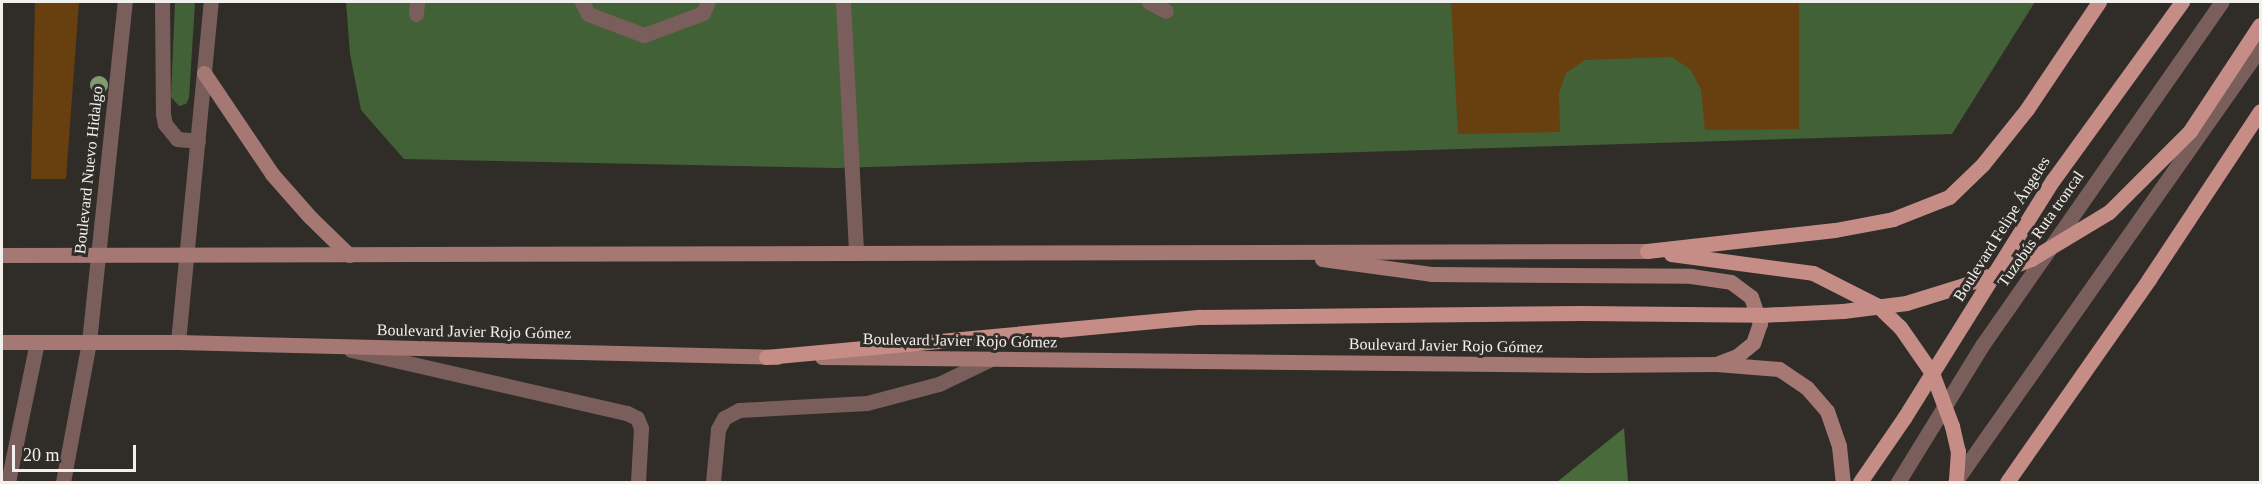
<!DOCTYPE html>
<html>
<head>
<meta charset="utf-8">
<style>
  body { margin:0 }
  #map { position:relative; width:2262px; height:484px; overflow:hidden; background:#302d29; font-family:"Times New Roman",serif }
  div>[style] { position:absolute }
  .green>* { inset:0; background:#436137 }
  .forest>* { inset:0; background:#496a3a }
  .building>* { inset:0; background:#683f0e }
  .service>* { height:15px; margin:-7.5px; padding:0 7.5px; transform-origin:7.5px; border-radius:7.5px; background:#7a5e5b }
  .minor>* { height:15px; margin:-7.5px; padding:0 7.5px; transform-origin:7.5px; border-radius:7.5px; background:#7a5e5b }
  .tertiary>* { height:15px; margin:-7.5px; padding:0 7.5px; transform-origin:7.5px; border-radius:7.5px; background:#7a5e5b }
  .secondary>* { height:15px; margin:-7.5px; padding:0 7.5px; transform-origin:7.5px; border-radius:7.5px; background:#a57873 }
  .primary>* { height:15px; margin:-7.5px; padding:0 7.5px; transform-origin:7.5px; border-radius:7.5px; background:#c58d86 }
  .primary-bridge>* { height:15px; margin:-7.5px; padding:0 7.5px; transform-origin:7.5px; border-radius:7.5px; background:#c58d86 }
  .trees>* { width:18px; height:18px; margin:-9px; border-radius:50%; background:#809c70 }
  span { translate:-50% -50%; white-space:nowrap; text-align:center; line-height:1.15; -webkit-text-stroke:6px #302d29; paint-order:stroke }
  .street-label { font-size:16px; color:#f2f0ed }
  .frame { position:absolute; inset:0; border:3px solid #f2f0ed; pointer-events:none }
  .scale { position:absolute; left:12px; top:445px; width:124px; height:27px; box-sizing:border-box; border:3px solid #f2f0ed; border-top:0; padding-left:8px; font-size:18px; line-height:21px; white-space:nowrap; color:#f2f0ed; -webkit-text-stroke:4px #302d29; paint-order:stroke }
</style>
</head>
<body>
<div id="map">
  <div class="green">
    <div style="clip-path:polygon(175px 2px,195px 2px,189px 98px,186px 104px,179px 106px,171px 97px)"></div>
    <div style="clip-path:polygon(346px 2px,2035px 2px,1952px 134px,835px 168px,404px 159px,361px 110px,350px 54px)"></div>
  </div>
  <div class="forest">
    <div style="clip-path:polygon(1624px 428px,1628px 482px,1557px 482px)"></div>
  </div>
  <div class="building">
    <div style="clip-path:polygon(35px 2px,79px 2px,66px 179px,31px 179px)"></div>
    <div style="clip-path:polygon(1451px 2px,1799px 2px,1799px 129px,1705px 130px,1701px 90px,1691px 70px,1672px 57px,1585px 60px,1566px 73px,1559px 93px,1560px 132px,1458px 134px)"></div>
  </div>
  <div class="service">
    <div style="left:582px;top:2px;width:13px;rotate:63deg"></div>
    <div style="left:588px;top:14px;width:60px;rotate:20.6deg"></div>
    <div style="left:644px;top:35px;width:63px;rotate:-20.4deg"></div>
    <div style="left:703px;top:13px;width:12px;rotate:-66deg"></div>
    <div style="left:843px;top:2px;width:251px;rotate:87deg"></div>
    <div style="left:1149px;top:2px;width:19px;rotate:28deg"></div>
    <div style="left:416px;top:14px;width:12px;rotate:-85deg"></div>
    <div style="left:351px;top:350px;width:283px;rotate:12.9deg"></div>
    <div style="left:627px;top:413px;width:11px;rotate:27deg"></div>
    <div style="left:637px;top:418px;width:11px;rotate:68deg"></div>
    <div style="left:641px;top:428px;width:54px;rotate:93.2deg"></div>
    <div style="left:8px;top:482px;width:143px;rotate:-78.3deg"></div>
    <div style="left:713px;top:482px;width:53px;rotate:-84.6deg"></div>
    <div style="left:718px;top:429px;width:13px;rotate:-61deg"></div>
    <div style="left:724px;top:418px;width:17px;rotate:-28deg"></div>
    <div style="left:739px;top:410px;width:128px;rotate:-3.1deg"></div>
    <div style="left:867px;top:403px;width:74px;rotate:-14.8deg"></div>
    <div style="left:939px;top:384px;width:58px;rotate:-25.7deg"></div>
    <div style="left:1898px;top:482px;width:162px;rotate:-58.4deg"></div>
    <div style="left:1983px;top:344px;width:417px;rotate:-55.1deg"></div>
    <div style="left:1955px;top:482px;width:530px;rotate:-54.9deg"></div>
  </div>
  <div class="minor">
    <div style="left:63px;top:482px;width:142px;rotate:-79.5deg"></div>
  </div>
  <div class="tertiary">
    <div style="left:162px;top:2px;width:112px;rotate:89.5deg"></div>
    <div style="left:163px;top:114px;width:10px;rotate:79deg"></div>
    <div style="left:165px;top:124px;width:19px;rotate:51deg"></div>
    <div style="left:177px;top:139px;width:21px;rotate:5deg"></div>
    <div style="left:89px;top:342px;width:342px;rotate:-84deg"></div>
    <div style="left:178px;top:342px;width:342px;rotate:-84.5deg"></div>
  </div>
  <div class="secondary">
    <div style="left:204px;top:73px;width:122px;rotate:56deg"></div>
    <div style="left:272px;top:174px;width:56px;rotate:48.6deg"></div>
    <div style="left:309px;top:216px;width:56px;rotate:44.3deg"></div>
    <div style="left:2px;top:255px;width:1645px;rotate:-0.14deg"></div>
    <div style="left:1322px;top:259px;width:110px;rotate:7.8deg"></div>
    <div style="left:1431px;top:274px;width:260px;rotate:0.4deg"></div>
    <div style="left:1691px;top:276px;width:40px;rotate:8.5deg"></div>
    <div style="left:1731px;top:282px;width:25px;rotate:37deg"></div>
    <div style="left:1751px;top:297px;width:28px;rotate:71deg"></div>
    <div style="left:1760px;top:323px;width:21px;rotate:109deg"></div>
    <div style="left:1753px;top:343px;width:21px;rotate:141deg"></div>
    <div style="left:1737px;top:356px;width:19px;rotate:159deg"></div>
    <div style="left:2px;top:342px;width:176px"></div>
    <div style="left:178px;top:342px;width:599px;rotate:1.43deg"></div>
    <div style="left:822px;top:357px;width:767px;rotate:0.6deg"></div>
    <div style="left:1589px;top:365px;width:127px;rotate:-0.5deg"></div>
    <div style="left:1716px;top:364px;width:63px;rotate:4.5deg"></div>
    <div style="left:1779px;top:369px;width:34px;rotate:34deg"></div>
    <div style="left:1807px;top:388px;width:30px;rotate:49deg"></div>
    <div style="left:1827px;top:411px;width:37px;rotate:71deg"></div>
    <div style="left:1839px;top:446px;width:36px;rotate:84deg"></div>
  </div>
  <div class="primary">
    <div style="left:1647px;top:251px;width:189px;rotate:-6.4deg"></div>
    <div style="left:1835px;top:230px;width:59px;rotate:-10.7deg"></div>
    <div style="left:1893px;top:219px;width:60px;rotate:-21.4deg"></div>
    <div style="left:1949px;top:197px;width:47px;rotate:-44.1deg"></div>
    <div style="left:1983px;top:164px;width:70px;rotate:-51.3deg"></div>
    <div style="left:2027px;top:109px;width:129px;rotate:-56.1deg"></div>
    <div style="left:1671px;top:254px;width:143px;rotate:7.6deg"></div>
    <div style="left:1813px;top:273px;width:73px;rotate:26.9deg"></div>
    <div style="left:1878px;top:306px;width:30px;rotate:44deg"></div>
    <div style="left:1900px;top:327px;width:56px;rotate:55.2deg"></div>
    <div style="left:1932px;top:373px;width:57px;rotate:69.3deg"></div>
    <div style="left:1952px;top:426px;width:26px;rotate:77deg"></div>
    <div style="left:1958px;top:451px;width:31px;rotate:94deg"></div>
    <div style="left:766px;top:357px;width:436px;rotate:-5.3deg"></div>
    <div style="left:1860px;top:482px;width:78px;rotate:-55.5deg"></div>
    <div style="left:1904px;top:418px;width:281px;rotate:-58deg"></div>
    <div style="left:2053px;top:180px;width:220px;rotate:-54.1deg"></div>
    <div style="left:2007px;top:482px;width:248px;rotate:-55deg"></div>
    <div style="left:2149px;top:279px;width:201px;rotate:-56.5deg"></div>
  </div>
  <div class="primary-bridge">
    <div style="left:1200px;top:317px;width:382px;rotate:-0.6deg"></div>
    <div style="left:1582px;top:313px;width:178px;rotate:0.6deg"></div>
    <div style="left:1760px;top:315px;width:83px;rotate:-2.8deg"></div>
    <div style="left:1843px;top:311px;width:64px;rotate:-7.2deg"></div>
    <div style="left:1906px;top:303px;width:61px;rotate:-17.2deg"></div>
    <div style="left:1964px;top:285px;width:72px;rotate:-21.2deg"></div>
    <div style="left:2031px;top:259px;width:91px;rotate:-31.1deg"></div>
    <div style="left:2109px;top:212px;width:115px;rotate:-45deg"></div>
    <div style="left:2190px;top:131px;width:127px;rotate:-56.6deg"></div>
  </div>
  <div class="trees">
    <div style="left:99px;top:85px"></div>
  </div>
  <div class="street-label">
    <span style="left:89px;top:170px;rotate:-84deg">Boulevard Nuevo Hidalgo</span>
    <span style="left:2002px;top:229px;rotate:-58deg">Boulevard Felipe Ángeles</span>
    <span style="left:2041px;top:229px;rotate:-55deg">Tuzobús Ruta troncal</span>
    <span style="left:474px;top:332px;rotate:1deg">Boulevard Javier Rojo Gómez</span>
    <span style="left:960px;top:341px;rotate:1deg">Boulevard Javier Rojo Gómez</span>
    <span style="left:1446px;top:346px;rotate:1deg">Boulevard Javier Rojo Gómez</span>
  </div>
  <div class="frame"></div>
  <div class="scale">20 m</div>
</div>
</body>
</html>
